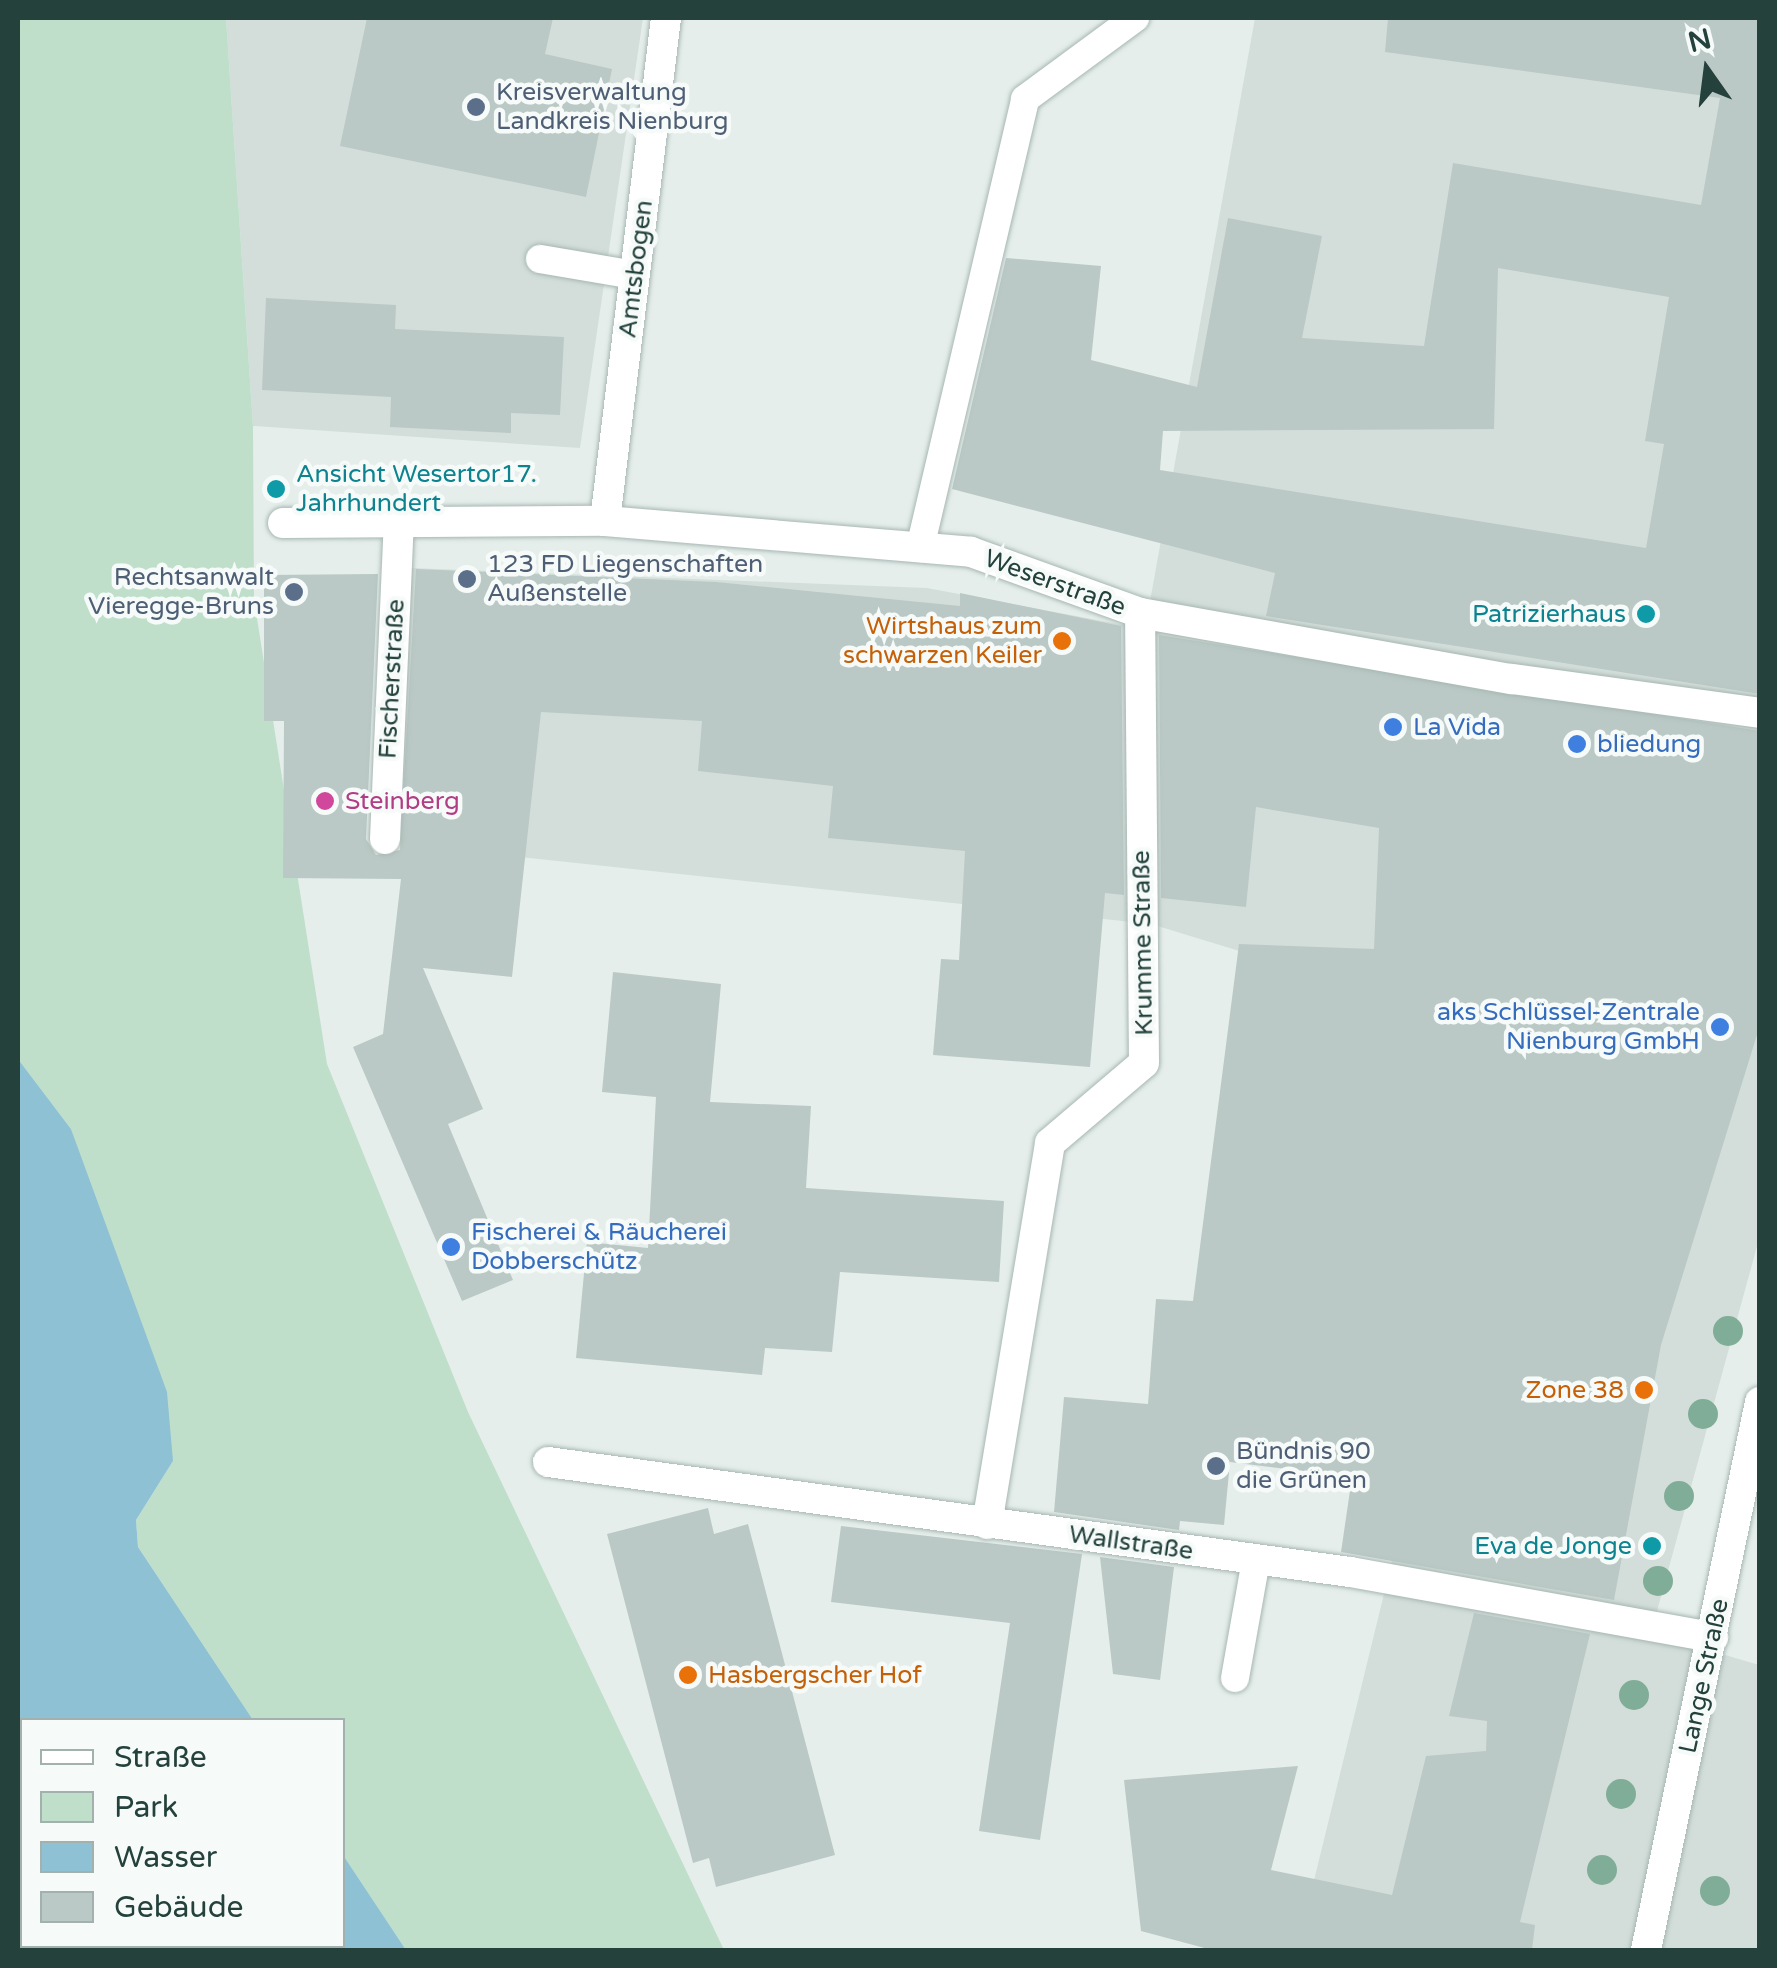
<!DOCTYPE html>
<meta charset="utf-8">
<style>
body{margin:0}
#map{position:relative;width:1777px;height:1968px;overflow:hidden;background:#e5eeeb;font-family:"Varela Round",sans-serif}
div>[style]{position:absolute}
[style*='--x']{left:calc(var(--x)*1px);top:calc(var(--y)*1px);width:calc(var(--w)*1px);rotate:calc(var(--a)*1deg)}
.built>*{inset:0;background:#d3deda}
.green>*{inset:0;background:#bfdfcb}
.water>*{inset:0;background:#8ec1d3}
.building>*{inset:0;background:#bac9c5}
.roads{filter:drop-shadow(0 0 2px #a7b7b3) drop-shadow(0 0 2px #a7b7b3)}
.service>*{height:28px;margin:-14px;padding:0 14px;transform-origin:14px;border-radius:14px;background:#fff}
.pedestrian>*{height:30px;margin:-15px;padding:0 15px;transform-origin:15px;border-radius:15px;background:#fff}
.minor>*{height:30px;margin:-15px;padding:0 15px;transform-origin:15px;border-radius:15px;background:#fff}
.trees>*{width:30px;height:30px;margin:-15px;border-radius:50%;background:#80ad97}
.dots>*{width:28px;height:28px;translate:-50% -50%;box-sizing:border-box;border:5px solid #f6fbf9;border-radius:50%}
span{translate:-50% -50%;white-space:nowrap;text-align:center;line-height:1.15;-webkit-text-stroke:9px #f6fbf9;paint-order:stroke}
.service-label{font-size:25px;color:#4e5e75}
.left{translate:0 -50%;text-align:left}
.right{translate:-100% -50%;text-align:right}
.street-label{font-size:25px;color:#24413c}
.culture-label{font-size:25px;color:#0d838f}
.food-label{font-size:25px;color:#c56008}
.shop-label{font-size:25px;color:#366cbe}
.hotel-label{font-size:25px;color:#b23c85}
.frame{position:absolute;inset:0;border:20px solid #24413c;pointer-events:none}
.legend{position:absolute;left:20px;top:1718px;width:325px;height:230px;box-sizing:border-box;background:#f6fbf9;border:2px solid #a2b1ad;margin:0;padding:12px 18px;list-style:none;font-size:30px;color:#24413c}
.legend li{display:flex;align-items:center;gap:20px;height:50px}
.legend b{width:50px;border:2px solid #a2b1ad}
.north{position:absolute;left:1657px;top:20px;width:100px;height:100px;-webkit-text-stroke:8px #f6fbf9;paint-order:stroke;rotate:346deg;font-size:28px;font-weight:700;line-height:40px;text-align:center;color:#24413c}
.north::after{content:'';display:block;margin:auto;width:35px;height:45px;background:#24413c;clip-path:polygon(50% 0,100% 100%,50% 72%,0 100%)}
</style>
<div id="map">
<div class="built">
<div style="clip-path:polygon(226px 18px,643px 18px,580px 448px,253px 426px)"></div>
<div style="clip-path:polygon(1255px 18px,1759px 18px,1759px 1239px,1651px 1633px,1759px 1665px,1759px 1950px,1297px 1950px,1520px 1037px,1151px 924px,396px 844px,410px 568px,927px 588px,1145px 629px)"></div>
</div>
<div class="green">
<div style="clip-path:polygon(18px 18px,226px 18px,253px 426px,254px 599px,327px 1064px,468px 1412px,724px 1950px,406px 1950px,343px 1855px,342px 1720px,253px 1720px,138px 1547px,136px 1520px,173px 1461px,71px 1129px,18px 1059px)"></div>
</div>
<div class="water">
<div style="clip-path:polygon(18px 1059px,71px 1129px,167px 1392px,173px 1461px,136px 1520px,138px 1547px,253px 1720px,22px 1720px,22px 1946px,342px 1946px,343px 1855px,406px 1950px,18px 1950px)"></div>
</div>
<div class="building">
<div style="clip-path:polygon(367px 18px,553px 18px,545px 54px,612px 69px,586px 197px,340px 146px)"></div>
<div style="clip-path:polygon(evenodd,1388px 18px,1760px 18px,1760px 694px,1266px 616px,1275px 573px,952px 489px,1006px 258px,1101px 266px,1091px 360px,1197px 387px,1228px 218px,1322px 236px,1302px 338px,1424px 346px,1453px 163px,1701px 205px,1720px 98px,1385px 52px,1388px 18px,1498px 268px,1669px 297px,1645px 441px,1664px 444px,1646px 548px,1160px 470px,1163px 431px,1494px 429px,1498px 268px)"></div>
<div style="clip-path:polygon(266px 298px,396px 305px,395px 329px,564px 337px,560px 415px,511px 413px,511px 433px,390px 427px,391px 397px,262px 390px)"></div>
<div style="clip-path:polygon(416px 569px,716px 582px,960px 606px,960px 593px,1121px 626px,1124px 895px,1105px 893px,1090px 1067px,933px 1055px,941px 959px,959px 960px,965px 851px,828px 838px,833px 786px,698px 771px,702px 721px,541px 712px,512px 977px,423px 968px,483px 1109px,448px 1124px,513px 1280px,462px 1301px,353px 1047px,383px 1034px,401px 879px,283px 878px,284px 721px,264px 721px,264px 575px,378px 574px,366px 839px,376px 855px,400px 850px)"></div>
<div style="clip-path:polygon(1159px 635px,1760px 731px,1760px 1025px,1661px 1345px,1614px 1600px,1341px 1552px,1352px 1477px,1230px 1462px,1224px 1525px,1180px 1521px,1179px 1530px,1054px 1512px,1064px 1397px,1148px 1404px,1156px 1299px,1193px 1301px,1239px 944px,1374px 949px,1379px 828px,1256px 807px,1246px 907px,1161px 898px)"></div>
<div style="clip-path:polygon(613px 972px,721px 984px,710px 1102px,811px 1106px,806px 1188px,1004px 1201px,999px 1282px,840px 1272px,832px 1352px,765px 1348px,762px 1375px,576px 1358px,587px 1242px,648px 1248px,656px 1097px,602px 1092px)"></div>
<div style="clip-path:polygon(708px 1508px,714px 1534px,748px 1524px,835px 1855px,716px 1887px,709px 1858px,693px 1863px,607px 1534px)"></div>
<div style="clip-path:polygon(841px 1526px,1082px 1554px,1040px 1840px,979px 1831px,1010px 1623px,831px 1602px)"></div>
<div style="clip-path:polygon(1100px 1557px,1174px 1567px,1160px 1680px,1113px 1674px)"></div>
<div style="clip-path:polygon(1474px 1613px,1590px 1634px,1520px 1922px,1535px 1925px,1532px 1950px,1212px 1950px,1141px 1931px,1124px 1780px,1298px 1766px,1271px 1870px,1392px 1895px,1426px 1756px,1486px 1751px,1487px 1721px,1449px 1716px)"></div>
</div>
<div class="roads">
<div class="service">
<div style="--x:540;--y:259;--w:96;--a:9.6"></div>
<div style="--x:920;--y:548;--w:461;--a:-76.8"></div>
<div style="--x:1025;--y:99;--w:137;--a:-36.4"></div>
<div style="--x:1235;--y:1678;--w:120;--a:-79.9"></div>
</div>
<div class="pedestrian">
<div style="--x:1512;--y:679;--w:250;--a:7.8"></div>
<div style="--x:548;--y:1462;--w:810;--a:7.81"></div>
<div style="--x:1350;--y:1572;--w:369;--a:10.2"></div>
<div style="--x:987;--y:1524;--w:386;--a:-80.6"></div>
<div style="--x:1646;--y:1950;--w:560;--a:-78.25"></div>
</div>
<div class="minor">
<div style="--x:605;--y:521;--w:507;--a:-83.09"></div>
<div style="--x:283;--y:523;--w:322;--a:-0.4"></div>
<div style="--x:605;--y:521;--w:367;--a:4.8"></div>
<div style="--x:971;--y:552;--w:180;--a:19.8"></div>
<div style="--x:1140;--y:613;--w:378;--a:10.1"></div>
<div style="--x:385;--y:839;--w:321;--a:-87.5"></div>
<div style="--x:1050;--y:1143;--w:123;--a:-40.4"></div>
<div style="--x:1144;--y:1063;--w:450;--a:-90.5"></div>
</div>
</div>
<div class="trees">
<div style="left:1728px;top:1331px"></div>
<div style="left:1703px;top:1414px"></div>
<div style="left:1679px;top:1496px"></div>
<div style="left:1658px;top:1581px"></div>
<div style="left:1634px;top:1695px"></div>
<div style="left:1621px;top:1794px"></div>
<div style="left:1602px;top:1870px"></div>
<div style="left:1715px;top:1891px"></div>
</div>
<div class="dots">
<div style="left:476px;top:107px;background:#5c6f8a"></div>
<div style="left:276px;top:489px;background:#0f9aa8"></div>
<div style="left:467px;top:579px;background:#5c6f8a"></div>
<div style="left:294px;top:592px;background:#5c6f8a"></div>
<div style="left:1646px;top:614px;background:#0f9aa8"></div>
<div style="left:1062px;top:641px;background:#e8710a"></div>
<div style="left:1393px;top:727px;background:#3f7fe0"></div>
<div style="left:1577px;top:744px;background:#3f7fe0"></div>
<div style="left:325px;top:801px;background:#d1479c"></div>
<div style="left:1720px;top:1027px;background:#3f7fe0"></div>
<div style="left:451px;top:1247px;background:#3f7fe0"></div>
<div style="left:1644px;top:1390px;background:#e8710a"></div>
<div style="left:1216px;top:1466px;background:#5c6f8a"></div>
<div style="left:1652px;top:1546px;background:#0f9aa8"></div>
<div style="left:688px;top:1675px;background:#e8710a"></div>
</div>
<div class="service-label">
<span class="left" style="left:496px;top:107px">Kreisverwaltung<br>Landkreis Nienburg</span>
<span class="left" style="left:487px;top:579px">123 FD Liegenschaften<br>Außenstelle</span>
<span class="right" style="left:274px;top:592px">Rechtsanwalt<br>Vieregge-Bruns</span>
<span class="left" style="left:1236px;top:1466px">Bündnis 90<br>die Grünen</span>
</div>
<div class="street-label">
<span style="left:636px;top:269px;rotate:-83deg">Amtsbogen</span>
<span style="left:1055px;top:583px;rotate:20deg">Weserstraße</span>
<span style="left:392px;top:679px;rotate:-87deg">Fischerstraße</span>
<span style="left:1143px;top:943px;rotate:-91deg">Krumme Straße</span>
<span style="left:1131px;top:1543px;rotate:8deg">Wallstraße</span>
<span style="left:1704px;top:1676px;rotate:-78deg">Lange Straße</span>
</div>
<div class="culture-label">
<span class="left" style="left:296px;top:489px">Ansicht Wesertor17.<br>Jahrhundert</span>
<span class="right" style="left:1626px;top:614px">Patrizierhaus</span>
<span class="right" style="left:1632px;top:1546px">Eva de Jonge</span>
</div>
<div class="food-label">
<span class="right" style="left:1042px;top:641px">Wirtshaus zum<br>schwarzen Keiler</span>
<span class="right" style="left:1624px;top:1390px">Zone 38</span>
<span class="left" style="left:708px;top:1675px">Hasbergscher Hof</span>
</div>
<div class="shop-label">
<span class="left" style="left:1413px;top:727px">La Vida</span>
<span class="left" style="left:1597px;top:744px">bliedung</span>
<span class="right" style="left:1700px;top:1027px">aks Schlüssel-Zentrale<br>Nienburg GmbH</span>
<span class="left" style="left:471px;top:1247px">Fischerei &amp; Räucherei<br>Dobberschütz</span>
</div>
<div class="hotel-label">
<span class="left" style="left:345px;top:801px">Steinberg</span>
</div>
<div class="frame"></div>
<ul class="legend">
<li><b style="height:12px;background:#fff"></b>Straße</li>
<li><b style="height:28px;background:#bfdfcb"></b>Park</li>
<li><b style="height:28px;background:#8ec1d3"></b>Wasser</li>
<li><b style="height:28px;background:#bac9c5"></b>Gebäude</li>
</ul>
<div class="north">N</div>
</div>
